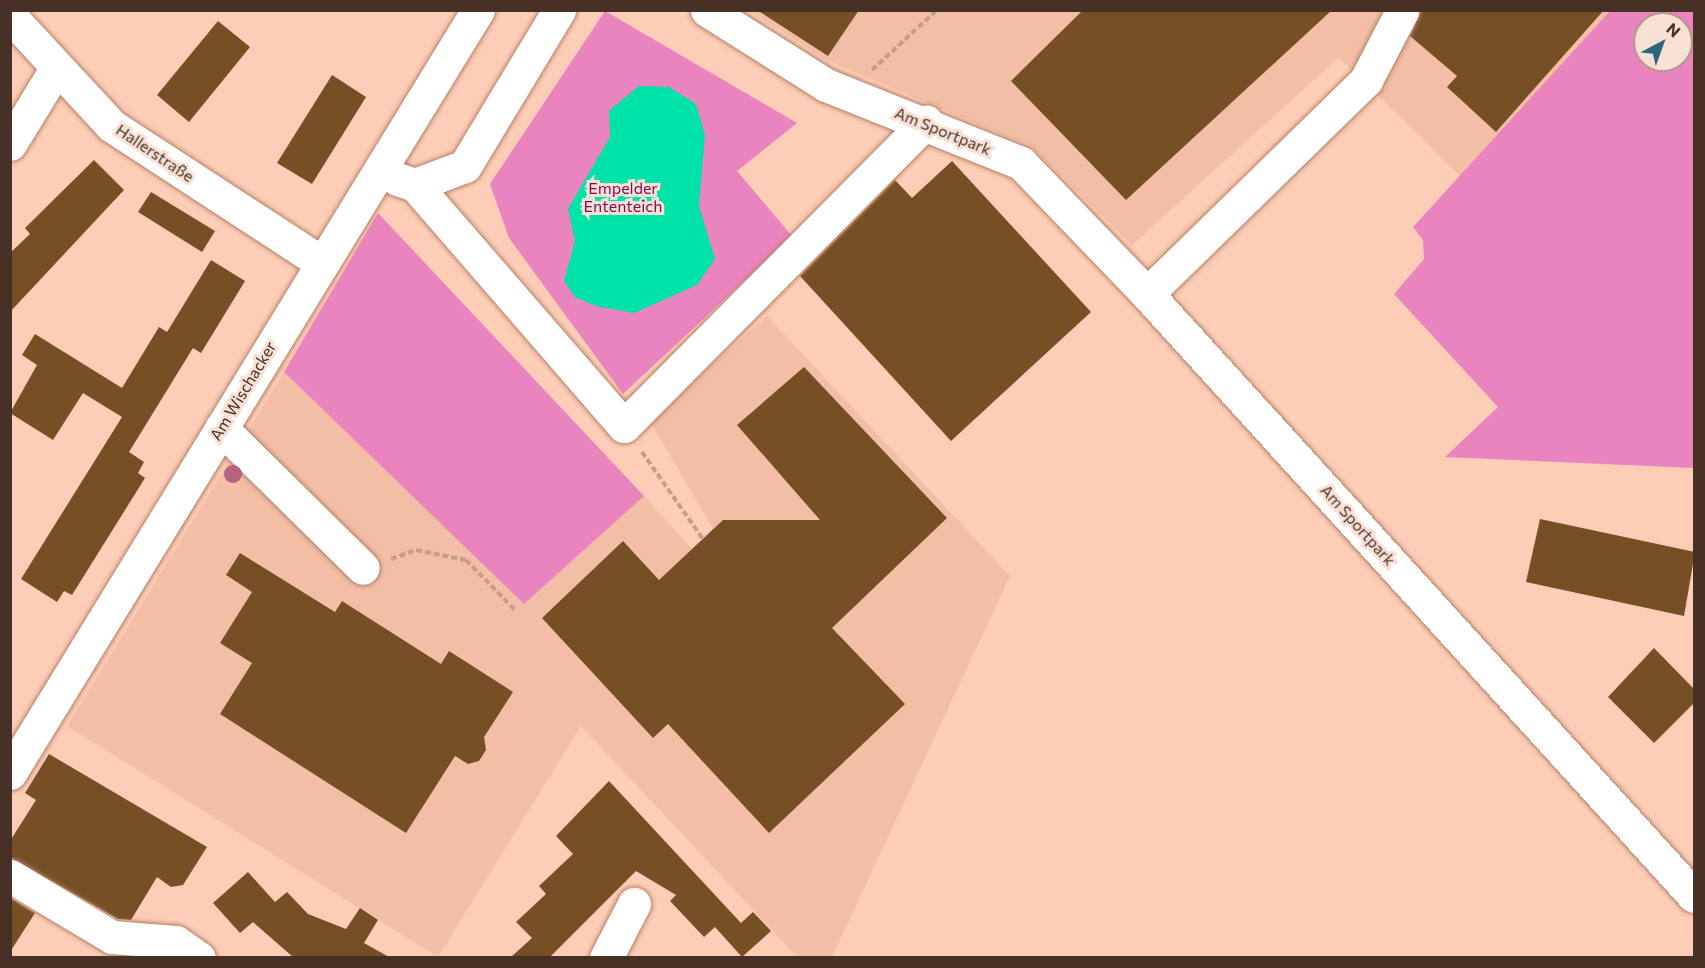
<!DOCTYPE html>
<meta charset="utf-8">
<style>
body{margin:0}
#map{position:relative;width:1705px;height:968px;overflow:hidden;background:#fdcdb7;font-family:Commissioner,sans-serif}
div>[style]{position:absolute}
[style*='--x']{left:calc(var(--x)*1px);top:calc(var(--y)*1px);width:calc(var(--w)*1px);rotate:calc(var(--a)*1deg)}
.built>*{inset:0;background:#f2bea6}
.green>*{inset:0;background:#ea84be}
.water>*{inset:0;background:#00e3a8}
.building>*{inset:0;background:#764f25}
.path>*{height:4px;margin-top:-2px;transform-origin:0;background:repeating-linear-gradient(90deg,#c69d8a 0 6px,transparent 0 9px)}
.roads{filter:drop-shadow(0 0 2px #b78066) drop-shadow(0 0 2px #b78066)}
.minor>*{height:33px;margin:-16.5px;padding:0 16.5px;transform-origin:16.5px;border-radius:16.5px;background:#fff}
.trees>*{width:18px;height:18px;margin:-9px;border-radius:50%;background:#b66282}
span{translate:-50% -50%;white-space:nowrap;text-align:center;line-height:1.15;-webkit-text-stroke:6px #f8e0d5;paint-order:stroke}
.street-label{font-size:16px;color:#473025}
.park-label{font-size:16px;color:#7b0a57}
.frame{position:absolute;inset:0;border:12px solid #473025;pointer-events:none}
.north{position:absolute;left:1633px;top:12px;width:60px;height:60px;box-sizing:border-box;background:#f8e0d5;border:2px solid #b19a8f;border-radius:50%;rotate:41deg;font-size:16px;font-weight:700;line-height:24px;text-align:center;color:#473025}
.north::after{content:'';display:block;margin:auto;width:21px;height:27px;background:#2a677e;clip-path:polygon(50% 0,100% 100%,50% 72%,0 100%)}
</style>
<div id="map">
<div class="built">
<div style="clip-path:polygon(751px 11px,1611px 11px,1461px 177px,1339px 57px,1132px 245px,1032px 147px,826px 60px)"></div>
<div style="clip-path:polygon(767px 316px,1010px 576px,832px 957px,797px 957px,581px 726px,438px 957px,67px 726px,284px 372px,524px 604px,644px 496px,692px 549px,713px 529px,649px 420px)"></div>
</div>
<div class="green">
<div style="clip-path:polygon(evenodd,1611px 10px,1694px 11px,1694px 468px,1445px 457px,1498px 407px,1394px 294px,1424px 259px,1423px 240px,1413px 227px,1611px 10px,1645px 24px,1681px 24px,1681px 60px,1645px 60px,1645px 24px)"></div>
<div style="clip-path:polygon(605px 11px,797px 123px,737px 171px,792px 236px,623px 394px,509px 238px,490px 184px)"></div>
<div style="clip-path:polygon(378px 213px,644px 496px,524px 604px,284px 372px)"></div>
</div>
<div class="water">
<div style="clip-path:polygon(639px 86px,669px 87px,696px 104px,705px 135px,699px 206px,715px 259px,697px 285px,634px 313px,596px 306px,575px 297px,564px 281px,575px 241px,568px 209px,610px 137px,609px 111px)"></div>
</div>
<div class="building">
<div style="clip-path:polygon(757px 10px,859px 10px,828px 56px)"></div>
<div style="clip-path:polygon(1083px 10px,1332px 10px,1126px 200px,1011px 81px)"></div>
<div style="clip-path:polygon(1421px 10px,1604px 10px,1496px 132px,1447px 87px,1457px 76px,1410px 36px)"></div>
<div style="clip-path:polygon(218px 21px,250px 47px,189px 122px,157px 95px)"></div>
<div style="clip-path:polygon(332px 75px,366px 97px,312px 184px,277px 163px)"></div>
<div style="clip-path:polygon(94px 160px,124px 190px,10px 312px,10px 253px,30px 234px,25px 228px)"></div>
<div style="clip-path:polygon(952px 161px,1091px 312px,951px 441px,800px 276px,895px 180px,912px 198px)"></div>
<div style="clip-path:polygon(151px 192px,215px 231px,202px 252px,138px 212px)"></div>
<div style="clip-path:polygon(211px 260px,245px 281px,201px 353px,193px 348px,129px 452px,144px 462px,138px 473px,145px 478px,72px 595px,64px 591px,57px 602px,21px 579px,122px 417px,83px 393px,53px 440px,10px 413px,37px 365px,22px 355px,35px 334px,122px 388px,159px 327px,167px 332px)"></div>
<div style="clip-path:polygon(804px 367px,947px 518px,832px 628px,905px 704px,769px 833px,668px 724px,653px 738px,542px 618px,623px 541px,659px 580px,723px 520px,820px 520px,737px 425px)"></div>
<div style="clip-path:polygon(1540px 519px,1695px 552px,1684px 616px,1526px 582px)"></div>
<div style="clip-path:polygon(240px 553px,335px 612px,342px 601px,441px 664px,449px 651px,513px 692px,484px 737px,486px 750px,479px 761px,468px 764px,455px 756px,406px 833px,220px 714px,252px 663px,220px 643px,252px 592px,226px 575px)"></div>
<div style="clip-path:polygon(1654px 648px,1695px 690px,1695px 702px,1654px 743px,1608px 697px)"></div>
<div style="clip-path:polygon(49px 754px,207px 847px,183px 885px,171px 887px,157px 877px,131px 920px,118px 919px,10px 857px,10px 841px,36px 800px,25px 793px)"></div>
<div style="clip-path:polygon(609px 781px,741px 923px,753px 912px,771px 931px,742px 957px,715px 927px,704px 937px,670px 901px,676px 895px,636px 871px,550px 957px,511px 957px,532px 938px,516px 922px,546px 894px,539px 886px,573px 854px,556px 836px)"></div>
<div style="clip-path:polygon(248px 872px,275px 902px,287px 892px,308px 914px,346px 929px,360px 908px,378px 920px,364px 943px,389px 957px,293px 957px,253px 922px,240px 933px,213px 903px)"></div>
<div style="clip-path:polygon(10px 898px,35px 913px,10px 952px)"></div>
</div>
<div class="path">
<div style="--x:872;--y:70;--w:88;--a:-42.7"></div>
<div style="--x:642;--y:452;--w:106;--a:55"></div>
<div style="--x:391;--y:559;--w:27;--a:-20"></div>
<div style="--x:416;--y:550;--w:51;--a:11.3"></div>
<div style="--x:466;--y:560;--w:71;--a:45.6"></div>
</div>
<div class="roads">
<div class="minor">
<div style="--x:707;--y:10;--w:141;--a:32.2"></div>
<div style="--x:826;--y:85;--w:210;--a:21.8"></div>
<div style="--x:1021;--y:163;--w:182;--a:46.1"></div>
<div style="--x:1147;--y:294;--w:813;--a:47.74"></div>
<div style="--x:10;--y:16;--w:150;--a:47.2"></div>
<div style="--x:112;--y:126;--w:251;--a:33.1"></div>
<div style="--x:10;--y:144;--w:88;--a:-58.5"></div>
<div style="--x:397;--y:179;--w:19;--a:18"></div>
<div style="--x:415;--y:185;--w:53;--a:-20.8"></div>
<div style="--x:465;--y:166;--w:182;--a:-58.9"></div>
<div style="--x:415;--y:185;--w:319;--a:49.1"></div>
<div style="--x:624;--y:426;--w:429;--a:-45.2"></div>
<div style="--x:1147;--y:294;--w:306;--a:-44.3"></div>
<div style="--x:1366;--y:80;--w:78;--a:-62.4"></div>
<div style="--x:221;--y:428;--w:199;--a:44.6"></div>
<div style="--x:10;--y:773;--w:895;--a:-58.48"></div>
<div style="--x:10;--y:876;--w:119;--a:30.9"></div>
<div style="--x:112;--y:937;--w:64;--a:4.5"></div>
<div style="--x:176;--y:942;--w:28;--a:35"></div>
<div style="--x:606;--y:958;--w:61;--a:-62.6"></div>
</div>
</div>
<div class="trees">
<div style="left:233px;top:474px"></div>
</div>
<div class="street-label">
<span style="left:943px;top:131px;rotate:22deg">Am Sportpark</span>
<span style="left:155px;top:153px;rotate:34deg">Hallerstraße</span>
<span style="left:243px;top:391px;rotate:-59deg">Am Wischacker</span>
<span style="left:1358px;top:525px;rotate:48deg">Am Sportpark</span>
</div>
<div class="park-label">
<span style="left:623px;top:197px">Empelder<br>Ententeich</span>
</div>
<div class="frame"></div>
<div class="north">N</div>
</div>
